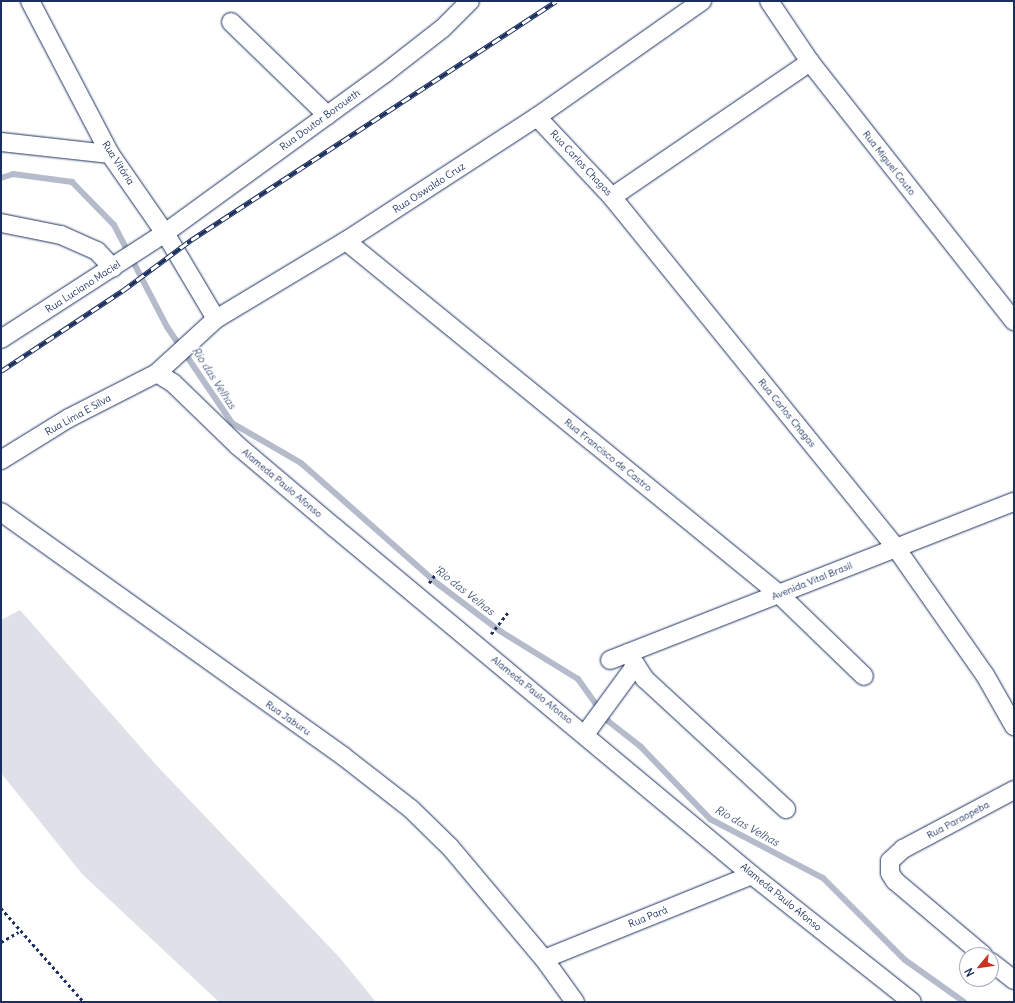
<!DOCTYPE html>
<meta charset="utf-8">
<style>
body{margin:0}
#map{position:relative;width:1015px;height:1003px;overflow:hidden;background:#fff;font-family:Delius,sans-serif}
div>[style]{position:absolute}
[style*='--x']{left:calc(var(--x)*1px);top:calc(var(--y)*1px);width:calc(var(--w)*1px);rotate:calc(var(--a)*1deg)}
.green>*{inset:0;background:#dee1e7}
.stream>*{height:6px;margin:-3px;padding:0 3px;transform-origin:3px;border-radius:3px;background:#b5bbca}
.path>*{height:2.5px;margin-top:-1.25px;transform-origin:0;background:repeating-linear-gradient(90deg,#1b2f5e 0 3px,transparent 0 6px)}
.roads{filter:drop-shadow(0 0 1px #1b2f5e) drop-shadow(0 0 1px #1b2f5e)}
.minor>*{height:18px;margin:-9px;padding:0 9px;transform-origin:9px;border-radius:9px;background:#fff}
.rail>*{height:4.5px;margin-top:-2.25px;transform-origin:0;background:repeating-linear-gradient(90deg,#fff 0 9px,#1b2f5e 0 18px);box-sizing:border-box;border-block:1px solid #1b2f5e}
span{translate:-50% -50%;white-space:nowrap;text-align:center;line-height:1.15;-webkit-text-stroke:3px #fff;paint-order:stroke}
.street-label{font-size:10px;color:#1b2f5e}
.water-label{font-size:11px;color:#49597e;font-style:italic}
.frame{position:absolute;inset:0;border:2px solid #1b2f5e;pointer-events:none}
.north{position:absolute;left:959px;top:947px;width:40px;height:40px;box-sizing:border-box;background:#fff;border:1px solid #a4acbf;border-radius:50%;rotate:241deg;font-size:11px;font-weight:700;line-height:16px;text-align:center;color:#1b2f5e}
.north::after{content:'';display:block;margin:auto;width:14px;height:18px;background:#c8321e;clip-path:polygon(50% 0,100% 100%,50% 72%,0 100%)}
</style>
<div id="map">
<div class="green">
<div style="clip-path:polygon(20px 610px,159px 768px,340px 958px,376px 1002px,219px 1002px,82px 874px,1px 773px,1px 620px)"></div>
</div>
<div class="stream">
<div style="--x:1;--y:178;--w:13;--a:-18"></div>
<div style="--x:13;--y:174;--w:60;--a:7.7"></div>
<div style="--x:72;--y:182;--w:60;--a:45.7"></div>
<div style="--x:114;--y:225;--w:115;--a:62.5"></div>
<div style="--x:167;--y:327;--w:116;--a:55.9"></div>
<div style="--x:232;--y:423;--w:80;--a:30.1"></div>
<div style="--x:301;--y:463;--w:183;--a:41.5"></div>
<div style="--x:438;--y:584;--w:78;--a:37.2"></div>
<div style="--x:500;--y:631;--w:92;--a:31.6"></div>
<div style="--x:578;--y:679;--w:52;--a:54.5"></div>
<div style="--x:608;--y:721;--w:42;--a:38.2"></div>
<div style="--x:641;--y:747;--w:100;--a:46.2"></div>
<div style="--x:710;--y:819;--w:127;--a:27.6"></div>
<div style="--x:823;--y:878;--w:116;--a:45"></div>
<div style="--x:905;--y:960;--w:72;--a:35.4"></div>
</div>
<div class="path">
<div style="--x:429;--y:583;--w:22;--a:-54"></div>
<div style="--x:491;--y:634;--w:28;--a:-52"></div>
<div style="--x:1;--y:908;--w:125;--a:48.6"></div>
<div style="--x:1;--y:942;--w:20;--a:-30"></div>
</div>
<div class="roads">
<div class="minor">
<div style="--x:30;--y:1;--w:173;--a:62.4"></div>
<div style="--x:110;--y:154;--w:96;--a:55.2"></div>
<div style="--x:165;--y:233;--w:100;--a:59.3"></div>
<div style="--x:769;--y:1;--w:73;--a:56.1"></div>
<div style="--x:810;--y:62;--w:330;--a:51.8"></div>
<div style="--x:231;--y:22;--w:134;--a:44.1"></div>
<div style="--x:537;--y:117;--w:110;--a:46.8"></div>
<div style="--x:612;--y:197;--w:452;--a:51"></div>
<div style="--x:896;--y:548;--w:155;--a:55"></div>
<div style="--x:985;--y:675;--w:59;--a:60.4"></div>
<div style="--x:1;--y:142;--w:110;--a:6.3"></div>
<div style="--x:612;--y:197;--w:240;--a:-34.3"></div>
<div style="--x:1;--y:223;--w:61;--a:11.3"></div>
<div style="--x:61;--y:235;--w:39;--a:24"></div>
<div style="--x:97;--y:251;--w:23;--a:47"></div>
<div style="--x:346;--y:241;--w:559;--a:39.19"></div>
<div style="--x:779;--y:594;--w:118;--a:44"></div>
<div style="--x:1;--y:339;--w:195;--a:-32.9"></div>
<div style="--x:165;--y:233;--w:271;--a:-36"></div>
<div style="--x:384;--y:74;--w:75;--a:-37.9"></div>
<div style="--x:443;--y:28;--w:38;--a:-45"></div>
<div style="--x:157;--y:373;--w:19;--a:32"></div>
<div style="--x:173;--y:383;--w:91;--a:44.1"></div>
<div style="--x:238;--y:446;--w:126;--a:40.2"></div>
<div style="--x:334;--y:527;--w:544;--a:39.78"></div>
<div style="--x:752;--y:875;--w:204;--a:38.4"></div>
<div style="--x:1;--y:460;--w:80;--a:-31.7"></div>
<div style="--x:69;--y:418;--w:99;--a:-27.1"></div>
<div style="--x:157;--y:373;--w:80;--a:-42.5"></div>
<div style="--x:216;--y:319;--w:152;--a:-31"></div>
<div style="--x:346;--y:241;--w:228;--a:-33"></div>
<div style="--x:537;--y:117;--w:202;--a:-35.1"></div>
<div style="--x:1;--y:512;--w:420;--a:35.5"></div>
<div style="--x:343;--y:756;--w:86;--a:37.9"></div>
<div style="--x:411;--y:809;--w:54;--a:44.3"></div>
<div style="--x:450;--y:847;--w:146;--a:50"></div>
<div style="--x:544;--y:959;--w:53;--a:54.2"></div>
<div style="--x:628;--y:653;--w:31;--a:57"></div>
<div style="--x:645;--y:679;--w:192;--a:42.7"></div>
<div style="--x:610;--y:660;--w:434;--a:-21.4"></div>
<div style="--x:586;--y:733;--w:83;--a:-53.8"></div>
<div style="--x:983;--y:955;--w:115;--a:-139.9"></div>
<div style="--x:895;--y:881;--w:9;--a:-122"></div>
<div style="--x:890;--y:873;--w:12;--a:-90"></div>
<div style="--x:890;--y:861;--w:18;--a:-43"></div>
<div style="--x:903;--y:849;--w:126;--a:-28"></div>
<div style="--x:544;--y:959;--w:224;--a:-22"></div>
<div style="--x:991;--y:962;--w:29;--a:38"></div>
</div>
</div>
<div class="rail">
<div style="--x:1;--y:371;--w:145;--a:-33.5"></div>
<div style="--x:122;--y:291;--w:86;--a:-36.5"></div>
<div style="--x:191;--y:240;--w:436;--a:-33.2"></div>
</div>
<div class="street-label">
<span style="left:320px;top:120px;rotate:-36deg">Rua Doutor Boroueth</span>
<span style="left:118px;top:163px;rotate:57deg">Rua Vitória</span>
<span style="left:581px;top:163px;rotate:47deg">Rua Carlos Chagas</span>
<span style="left:889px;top:163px;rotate:52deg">Rua Miguel Couto</span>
<span style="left:429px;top:188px;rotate:-33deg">Rua Oswaldo Cruz</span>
<span style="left:83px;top:287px;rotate:-33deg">Rua Luciano Maciel</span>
<span style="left:787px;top:413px;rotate:51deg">Rua Carlos Chagas</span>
<span style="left:78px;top:415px;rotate:-29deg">Rua Lima E Silva</span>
<span style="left:608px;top:455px;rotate:39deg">Rua Francisco de Castro</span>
<span style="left:282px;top:483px;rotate:40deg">Alameda Paulo Afonso</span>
<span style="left:812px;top:581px;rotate:-22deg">Avenida Vital Brasil</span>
<span style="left:532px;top:690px;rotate:39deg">Alameda Paulo Afonso</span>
<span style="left:288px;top:718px;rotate:35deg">Rua Jaburu</span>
<span style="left:958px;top:820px;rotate:-28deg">Rua Paraopeba</span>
<span style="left:781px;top:897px;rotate:39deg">Alameda Paulo Afonso</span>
<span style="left:648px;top:917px;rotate:-22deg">Rua Pará</span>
</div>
<div class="water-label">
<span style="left:214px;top:378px;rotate:57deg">Rio das Velhas</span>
<span style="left:465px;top:591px;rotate:38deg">Rio das Velhas</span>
<span style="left:747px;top:826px;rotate:29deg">Rio das Velhas</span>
</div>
<div class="frame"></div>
<div class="north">N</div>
</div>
